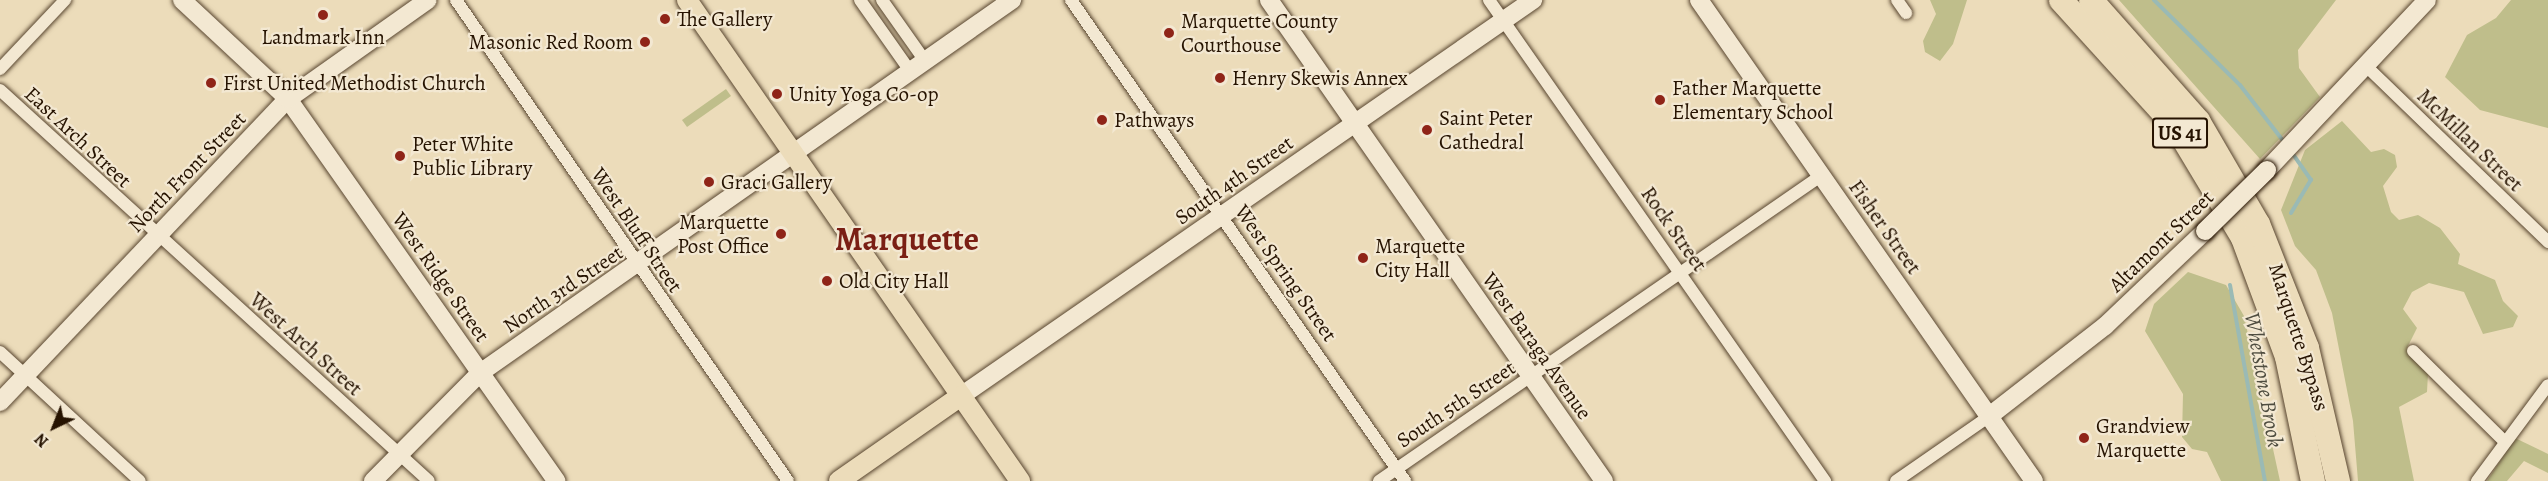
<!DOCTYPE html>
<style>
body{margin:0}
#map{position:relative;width:2548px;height:481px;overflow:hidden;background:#ecdcba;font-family:Alegreya,serif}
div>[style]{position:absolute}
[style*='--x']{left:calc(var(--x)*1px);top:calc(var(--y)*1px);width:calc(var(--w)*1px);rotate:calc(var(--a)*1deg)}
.green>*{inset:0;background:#bfbe8b}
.stream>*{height:4px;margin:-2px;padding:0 2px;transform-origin:2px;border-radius:2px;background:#9abab5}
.roads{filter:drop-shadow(0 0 2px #58452f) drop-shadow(0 0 2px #58452f)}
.street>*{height:12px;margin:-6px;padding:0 6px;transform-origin:6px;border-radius:6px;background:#f3e8d2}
.secondary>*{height:18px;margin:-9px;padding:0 9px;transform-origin:9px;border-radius:9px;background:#f3e8d2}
.primary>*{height:20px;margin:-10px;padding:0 10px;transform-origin:10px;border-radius:10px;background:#ecdcba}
.highway>*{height:24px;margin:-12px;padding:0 12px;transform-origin:12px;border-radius:12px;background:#ecdcba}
.bridges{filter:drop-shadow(0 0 2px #261301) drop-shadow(0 0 2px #261301)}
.secondary-bridge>*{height:18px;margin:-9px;padding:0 9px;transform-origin:9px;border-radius:9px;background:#f3e8d2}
.dots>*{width:16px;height:16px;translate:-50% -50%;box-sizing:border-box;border:3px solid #f3e8d2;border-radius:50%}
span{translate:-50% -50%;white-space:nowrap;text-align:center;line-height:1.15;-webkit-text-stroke:4.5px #f3e8d2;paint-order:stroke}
.shield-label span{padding:2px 4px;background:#f3e8d2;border:2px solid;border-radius:4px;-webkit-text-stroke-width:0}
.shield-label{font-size:20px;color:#261301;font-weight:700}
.poi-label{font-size:21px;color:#261301}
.left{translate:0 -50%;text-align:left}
.right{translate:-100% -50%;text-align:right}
.street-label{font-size:21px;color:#261301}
.water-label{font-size:22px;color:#4f4d40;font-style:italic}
.town-label{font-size:33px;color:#7a1f14;font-weight:700}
.north{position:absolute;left:24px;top:397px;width:60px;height:60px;-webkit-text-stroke:4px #f3e8d2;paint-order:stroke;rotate:223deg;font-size:16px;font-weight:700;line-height:24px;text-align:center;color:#261301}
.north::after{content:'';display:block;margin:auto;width:21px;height:27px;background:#261301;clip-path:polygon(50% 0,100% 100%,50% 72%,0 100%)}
</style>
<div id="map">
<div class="green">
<div style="clip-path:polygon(1930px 0,1967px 0,1953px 44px,1940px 61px,1925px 52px,1923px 41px,1936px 14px)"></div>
<div style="clip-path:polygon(2119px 0,2336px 0,2298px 50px,2299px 68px,2320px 97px,2260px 159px)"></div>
<div style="clip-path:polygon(2511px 0,2548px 0,2548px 128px,2480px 110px,2445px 77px,2467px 35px,2496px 18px)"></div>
<div style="clip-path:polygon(726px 89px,731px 96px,687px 127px,682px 120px)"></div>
<div style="clip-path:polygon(2342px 121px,2371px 152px,2384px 149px,2395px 155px,2397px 167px,2383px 186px,2391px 212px,2399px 220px,2418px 215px,2440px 228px,2460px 254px,2458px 264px,2495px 280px,2503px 301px,2518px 316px,2513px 327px,2483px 334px,2464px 292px,2429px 283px,2412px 292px,2403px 309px,2417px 328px,2407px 348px,2428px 373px,2427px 392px,2399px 407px,2414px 481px,2358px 481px,2353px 421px,2332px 313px,2316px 270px,2295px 246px,2281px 210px,2305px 150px)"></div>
<div style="clip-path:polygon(2188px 272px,2226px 285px,2244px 316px,2280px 481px,2221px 481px,2207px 452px,2192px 449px,2182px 437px,2183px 394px,2145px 331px,2154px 304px)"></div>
<div style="clip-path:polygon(2515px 438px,2548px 454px,2548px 473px,2524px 461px,2507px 481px,2487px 481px)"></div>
</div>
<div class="stream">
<div style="--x:2154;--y:0;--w:121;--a:44.7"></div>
<div style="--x:2240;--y:85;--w:72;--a:52.3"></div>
<div style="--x:2291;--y:213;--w:39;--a:-59"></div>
<div style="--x:2311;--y:180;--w:33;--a:-125"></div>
<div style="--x:2230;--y:285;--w:199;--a:79.9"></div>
</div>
<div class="roads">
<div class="street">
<div style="--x:456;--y:0;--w:584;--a:55.39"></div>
<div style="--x:860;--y:0;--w:87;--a:54.8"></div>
<div style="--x:882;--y:0;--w:75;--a:54.8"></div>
<div style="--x:1071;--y:0;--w:586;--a:55.22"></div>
<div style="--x:1489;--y:0;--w:587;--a:55.06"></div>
<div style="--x:1897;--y:0;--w:16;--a:55"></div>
<div style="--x:2365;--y:65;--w:255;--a:44"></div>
<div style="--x:0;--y:69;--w:95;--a:-46.7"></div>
<div style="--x:0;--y:90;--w:580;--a:42.35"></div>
<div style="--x:2413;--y:351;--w:127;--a:44.7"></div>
<div style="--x:0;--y:352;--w:190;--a:42.7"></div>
<div style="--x:1379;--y:481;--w:538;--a:-34.63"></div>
<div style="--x:1896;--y:481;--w:112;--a:-34.8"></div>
<div style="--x:2477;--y:481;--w:119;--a:-53.5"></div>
</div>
<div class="secondary">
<div style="--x:182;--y:0;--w:145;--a:43"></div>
<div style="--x:288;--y:99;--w:467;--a:54.9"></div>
<div style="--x:1269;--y:0;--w:586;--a:55.14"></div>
<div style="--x:1699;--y:0;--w:586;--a:55.14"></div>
<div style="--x:2267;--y:170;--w:233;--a:-46.7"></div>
<div style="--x:961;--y:396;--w:696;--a:-34.7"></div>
<div style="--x:0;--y:402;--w:418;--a:-46.5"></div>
<div style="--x:288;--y:99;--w:171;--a:-35.3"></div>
<div style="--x:1988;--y:417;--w:148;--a:-37.9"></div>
<div style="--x:2105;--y:326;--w:138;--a:-43.5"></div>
<div style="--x:373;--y:481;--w:152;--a:-45.3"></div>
<div style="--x:480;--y:373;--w:650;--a:-35.04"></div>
</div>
<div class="primary">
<div style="--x:687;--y:0;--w:585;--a:55.3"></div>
<div style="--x:839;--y:481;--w:149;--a:-34.9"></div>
</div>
<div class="highway">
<div style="--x:2061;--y:0;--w:173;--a:47.8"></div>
<div style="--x:2177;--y:128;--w:128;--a:59"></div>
<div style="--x:2243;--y:238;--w:127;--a:69.7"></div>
<div style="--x:2287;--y:357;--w:127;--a:78.2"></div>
<div style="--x:2091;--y:0;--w:162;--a:48.5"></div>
<div style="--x:2198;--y:121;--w:119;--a:59.8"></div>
<div style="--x:2258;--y:224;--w:133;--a:68.4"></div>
<div style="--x:2307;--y:348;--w:137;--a:76.9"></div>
</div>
</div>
<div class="bridges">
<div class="secondary-bridge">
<div style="--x:2205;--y:231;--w:87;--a:-44.5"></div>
</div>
</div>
<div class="dots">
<div style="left:323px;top:15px;background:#8f2418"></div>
<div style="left:665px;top:19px;background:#8f2418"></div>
<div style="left:1169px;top:33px;background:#8f2418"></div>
<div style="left:645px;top:42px;background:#8f2418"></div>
<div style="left:1220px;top:78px;background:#8f2418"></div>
<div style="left:211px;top:83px;background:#8f2418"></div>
<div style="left:777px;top:94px;background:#8f2418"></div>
<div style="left:1660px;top:100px;background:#8f2418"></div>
<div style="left:1102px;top:120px;background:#8f2418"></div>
<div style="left:1427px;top:130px;background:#8f2418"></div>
<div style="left:400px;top:156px;background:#8f2418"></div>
<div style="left:709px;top:182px;background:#8f2418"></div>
<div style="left:781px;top:234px;background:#8f2418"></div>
<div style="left:1363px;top:258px;background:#8f2418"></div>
<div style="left:827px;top:281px;background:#8f2418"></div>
<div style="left:2084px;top:438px;background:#8f2418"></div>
</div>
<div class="shield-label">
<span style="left:2180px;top:133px">US 41</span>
</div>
<div class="poi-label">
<span class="left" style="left:677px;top:19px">The Gallery</span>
<span class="left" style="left:1181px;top:33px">Marquette County<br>Courthouse</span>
<span style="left:323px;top:37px">Landmark Inn</span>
<span class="right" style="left:633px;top:42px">Masonic Red Room</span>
<span class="left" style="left:1232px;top:78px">Henry Skewis Annex</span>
<span class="left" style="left:223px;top:83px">First United Methodist Church</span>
<span class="left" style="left:1672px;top:100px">Father Marquette<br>Elementary School</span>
<span class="left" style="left:789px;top:94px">Unity Yoga Co-op</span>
<span class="left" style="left:1439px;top:130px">Saint Peter<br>Cathedral</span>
<span class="left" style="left:1114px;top:120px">Pathways</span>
<span class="left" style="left:412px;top:156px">Peter White<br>Public Library</span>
<span class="left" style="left:721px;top:182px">Graci Gallery</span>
<span class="right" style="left:769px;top:234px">Marquette<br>Post Office</span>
<span class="left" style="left:1375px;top:258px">Marquette<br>City Hall</span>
<span class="left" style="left:839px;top:281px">Old City Hall</span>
<span class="left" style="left:2096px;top:438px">Grandview<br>Marquette</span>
</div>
<div class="street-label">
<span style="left:78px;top:137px;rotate:43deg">East Arch Street</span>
<span style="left:2470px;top:140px;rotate:44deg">McMillan Street</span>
<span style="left:187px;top:172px;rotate:-46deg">North Front Street</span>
<span style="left:1234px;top:180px;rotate:-35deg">South 4th Street</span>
<span style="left:1885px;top:227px;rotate:55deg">Fisher Street</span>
<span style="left:1674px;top:229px;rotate:55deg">Rock Street</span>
<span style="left:637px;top:230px;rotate:56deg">West Bluff Street</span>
<span style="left:2161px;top:241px;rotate:-44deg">Altamont Street</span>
<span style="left:1286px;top:273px;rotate:55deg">West Spring Street</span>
<span style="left:441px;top:277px;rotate:55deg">West Ridge Street</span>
<span style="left:563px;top:289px;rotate:-34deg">North 3rd Street</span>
<span style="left:2299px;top:337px;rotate:72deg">Marquette Bypass</span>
<span style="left:306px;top:344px;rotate:42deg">West Arch Street</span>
<span style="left:1537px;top:346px;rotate:55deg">West Baraga Avenue</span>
<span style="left:1456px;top:404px;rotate:-34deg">South 5th Street</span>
</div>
<div class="water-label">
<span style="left:2263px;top:380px;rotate:80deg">Whetstone Brook</span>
</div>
<div class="town-label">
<span style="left:907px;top:239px">Marquette</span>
</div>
<div class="north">N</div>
</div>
